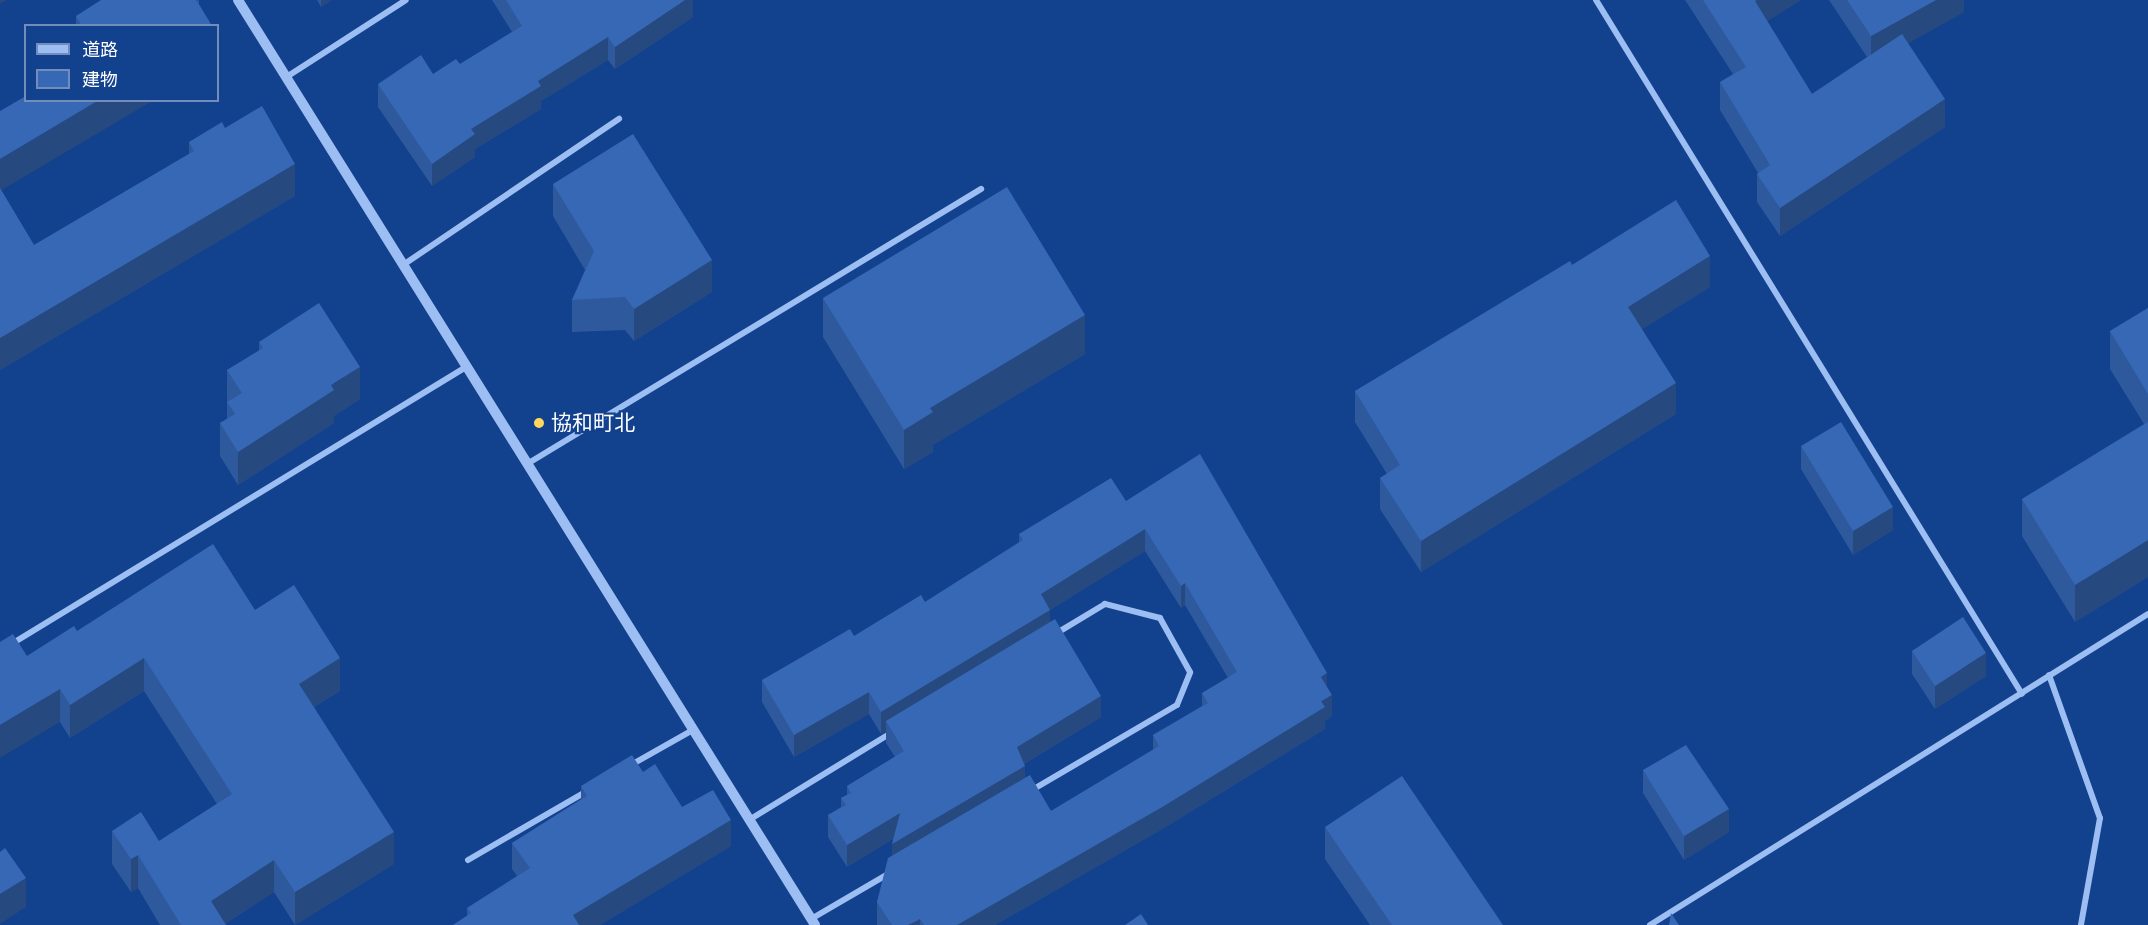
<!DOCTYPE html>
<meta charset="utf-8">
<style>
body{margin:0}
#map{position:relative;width:2148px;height:925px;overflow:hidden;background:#12418e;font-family:Jost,"Noto Sans JP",sans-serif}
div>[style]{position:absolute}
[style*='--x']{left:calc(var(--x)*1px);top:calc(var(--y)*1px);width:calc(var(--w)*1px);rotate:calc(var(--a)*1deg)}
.minor>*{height:6px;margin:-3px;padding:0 3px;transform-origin:3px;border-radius:3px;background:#9cbef2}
.tertiary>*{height:10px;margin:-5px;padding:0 5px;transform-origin:5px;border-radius:5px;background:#9cbef2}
.wall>*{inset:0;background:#2e599d}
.shaded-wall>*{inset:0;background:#26497f}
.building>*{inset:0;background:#3668b6}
.dots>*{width:16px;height:16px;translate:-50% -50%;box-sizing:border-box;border:3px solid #12418e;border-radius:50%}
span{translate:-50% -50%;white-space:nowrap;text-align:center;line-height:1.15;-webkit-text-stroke:4.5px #12418e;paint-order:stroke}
.poi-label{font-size:21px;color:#fff}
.left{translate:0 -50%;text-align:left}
.legend{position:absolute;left:24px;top:24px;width:195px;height:78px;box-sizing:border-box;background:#12418e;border:2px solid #718dbb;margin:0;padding:8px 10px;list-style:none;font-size:18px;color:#fff}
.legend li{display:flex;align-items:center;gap:12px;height:30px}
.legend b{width:30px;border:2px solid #718dbb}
</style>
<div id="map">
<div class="minor">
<div style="--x:1596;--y:0;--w:814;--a:58.46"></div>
<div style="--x:288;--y:76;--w:140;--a:-32.8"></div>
<div style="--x:403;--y:265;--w:261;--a:-34.1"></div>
<div style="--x:527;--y:464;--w:531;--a:-31.2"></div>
<div style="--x:0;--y:651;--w:546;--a:-31.36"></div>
<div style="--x:2049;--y:675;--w:152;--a:70.4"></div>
<div style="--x:2100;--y:818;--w:109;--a:100.1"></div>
<div style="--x:629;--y:766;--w:73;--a:-29.4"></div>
<div style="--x:1032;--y:790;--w:168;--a:-30.4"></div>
<div style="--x:1177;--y:705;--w:35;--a:-68"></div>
<div style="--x:1190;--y:672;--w:62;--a:-119.1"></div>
<div style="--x:1160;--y:618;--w:57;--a:-165.7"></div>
<div style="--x:1105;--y:604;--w:56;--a:148.9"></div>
<div style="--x:749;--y:820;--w:167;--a:-31.5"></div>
<div style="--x:468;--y:860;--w:138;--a:-30.1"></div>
<div style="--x:811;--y:919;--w:89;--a:-30.3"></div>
<div style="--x:1650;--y:925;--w:587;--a:-31.98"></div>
</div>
<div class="tertiary">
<div style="--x:238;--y:0;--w:1090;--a:58.04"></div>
</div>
<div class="wall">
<div style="clip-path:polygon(199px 0,199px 4px,212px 26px,76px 26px,76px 16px)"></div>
<div style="clip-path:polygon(317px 0,332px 0,321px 7px)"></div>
<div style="clip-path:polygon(492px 0,693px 0,693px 17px,615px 69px,608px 60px,541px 101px,541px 109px,475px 149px,475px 157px,432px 186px,378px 107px,378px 84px,433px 74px,460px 64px,512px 32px)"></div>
<div style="clip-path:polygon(1685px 0,1801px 0,1767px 21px,1812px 94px,1867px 57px,1829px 0,1964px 0,1964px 12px,1908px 43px,1945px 127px,1780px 236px,1757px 202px,1757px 174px,1758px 173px,1720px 110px,1720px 82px,1733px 74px)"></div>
<div style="clip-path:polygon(225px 128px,295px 196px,0 370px,1px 190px,34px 245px,189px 154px,189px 142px)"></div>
<div style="clip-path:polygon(553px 184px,712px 292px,634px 341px,625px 330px,572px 332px,572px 300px,585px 270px,553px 216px)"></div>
<div style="clip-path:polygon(1572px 265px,1710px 287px,1642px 329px,1676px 414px,1421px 572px,1380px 509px,1380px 478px,1387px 474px,1355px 422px,1355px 391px)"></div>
<div style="clip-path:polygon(823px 298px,1085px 354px,933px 445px,933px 452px,904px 469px,823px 337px)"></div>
<div style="clip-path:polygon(2148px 308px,2148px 577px,2075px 622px,2022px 536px,2022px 499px,2144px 424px,2110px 369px,2110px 331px)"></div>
<div style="clip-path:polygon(259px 342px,360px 399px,334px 416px,334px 423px,238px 485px,220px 456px,220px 423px,227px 419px,227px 370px,259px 351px)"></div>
<div style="clip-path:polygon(1801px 446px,1893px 530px,1853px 555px,1801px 469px)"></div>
<div style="clip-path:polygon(evenodd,1126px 501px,1327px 687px,1332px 716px,1325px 721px,1325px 729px,1164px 828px,995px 925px,877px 925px,877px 902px,892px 856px,893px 839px,847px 867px,828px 837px,828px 815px,841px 807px,841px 798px,847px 795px,847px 786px,895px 757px,886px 743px,886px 731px,881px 734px,869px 714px,794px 757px,762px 702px,762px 680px,925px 602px,1019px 542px,1019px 534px,1126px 501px,1145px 551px,1181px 608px,1185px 605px,1228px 678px,1202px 693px,1202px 706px,1153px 735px,1153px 750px,1051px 811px,1025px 778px,1024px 764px,1101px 717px,1050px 622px,1050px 610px,1145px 551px)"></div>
<div style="clip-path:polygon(255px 610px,340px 691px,314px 707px,394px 864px,295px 925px,274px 892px,225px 924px,226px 925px,160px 925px,138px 888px,131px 892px,112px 864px,112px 831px,159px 841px,217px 804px,144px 691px,70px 738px,60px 722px,27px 656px,77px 631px)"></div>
<div style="clip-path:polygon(1912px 651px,1986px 676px,1935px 709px,1912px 674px)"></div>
<div style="clip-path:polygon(1643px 770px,1729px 832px,1684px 860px,1643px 793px)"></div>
<div style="clip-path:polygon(643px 772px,682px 807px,731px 846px,600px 925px,453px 925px,467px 916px,467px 908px,517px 876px,512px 869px,512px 843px,581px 799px,581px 786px)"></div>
<div style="clip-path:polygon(1325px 827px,1503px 925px,1370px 925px,1325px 859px)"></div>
</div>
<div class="shaded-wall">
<div style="clip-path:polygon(0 0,7px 0,0 4px)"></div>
<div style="clip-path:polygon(321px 0,332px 0,321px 7px)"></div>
<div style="clip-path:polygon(685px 0,693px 0,693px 17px,615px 69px,615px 47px)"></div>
<div style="clip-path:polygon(1757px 0,1801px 0,1755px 29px,1755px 1px)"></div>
<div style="clip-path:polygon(1936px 0,1964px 0,1964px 12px,1871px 64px,1871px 36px)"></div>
<div style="clip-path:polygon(608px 37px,608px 60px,541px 101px,541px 109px,475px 149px,475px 157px,432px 186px,432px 164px,471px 129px,538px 81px)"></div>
<div style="clip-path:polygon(1945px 99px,1945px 127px,1780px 236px,1780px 208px)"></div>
<div style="clip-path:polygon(99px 100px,154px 100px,0 191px,0 159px)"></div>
<div style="clip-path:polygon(295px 164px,295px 196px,0 370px,0 338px)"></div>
<div style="clip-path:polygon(1710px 256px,1710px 287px,1628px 338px,1628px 307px)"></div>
<div style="clip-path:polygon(712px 260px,712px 292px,634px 341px,634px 309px)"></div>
<div style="clip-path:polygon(1085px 315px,1085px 354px,933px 445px,933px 452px,904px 469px,904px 430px,930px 408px)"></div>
<div style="clip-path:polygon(360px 367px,360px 399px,334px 416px,334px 423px,238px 485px,238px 452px,331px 385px)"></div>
<div style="clip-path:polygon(1676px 383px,1676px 414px,1421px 572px,1421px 541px)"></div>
<div style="clip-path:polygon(1893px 507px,1893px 530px,1853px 555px,1853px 531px)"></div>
<div style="clip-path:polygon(1145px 529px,1145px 551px,1050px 610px,1050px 631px,886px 721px,886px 731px,881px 734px,881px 712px,1041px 594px)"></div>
<div style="clip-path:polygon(2148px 540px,2148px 577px,2075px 622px,2075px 585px)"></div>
<div style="clip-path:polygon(1185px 583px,1185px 605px,1181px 608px,1181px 586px)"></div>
<div style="clip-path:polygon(1986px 653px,1986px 676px,1935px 709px,1935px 686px)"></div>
<div style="clip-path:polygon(144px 658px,144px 691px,70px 738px,70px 705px)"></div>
<div style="clip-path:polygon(340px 658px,340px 691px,299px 716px,299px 684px)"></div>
<div style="clip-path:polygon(1327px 673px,1327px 695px,1321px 677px)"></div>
<div style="clip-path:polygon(60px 689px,60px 722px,0 758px,0 725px)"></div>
<div style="clip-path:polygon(869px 692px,869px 714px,794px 757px,794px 735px)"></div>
<div style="clip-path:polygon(1332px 695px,1332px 716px,1325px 721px,1325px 729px,1164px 828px,995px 925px,957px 925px)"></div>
<div style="clip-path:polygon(1101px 696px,1101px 717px,1017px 768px,1017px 747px)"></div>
<div style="clip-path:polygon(1025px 766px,1025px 788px,892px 866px,892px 844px)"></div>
<div style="clip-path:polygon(1729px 809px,1729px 832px,1684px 860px,1684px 836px)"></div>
<div style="clip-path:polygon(900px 813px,900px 835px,847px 867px,847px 845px)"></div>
<div style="clip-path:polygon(731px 820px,731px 846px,600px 925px,573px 925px,573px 915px)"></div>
<div style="clip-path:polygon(394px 832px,394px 864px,295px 925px,295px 892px)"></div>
<div style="clip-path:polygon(138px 855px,138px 888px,131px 892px,131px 859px)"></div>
<div style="clip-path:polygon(274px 860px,274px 892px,223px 925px,211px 901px)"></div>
<div style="clip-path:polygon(26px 878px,26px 907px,0 924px,0 894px)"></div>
<div style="clip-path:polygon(920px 919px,920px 925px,908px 925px)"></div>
</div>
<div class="building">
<div style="clip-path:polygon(101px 0,196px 0,212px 26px,82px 26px,76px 16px)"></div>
<div style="clip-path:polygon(506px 0,685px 0,615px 47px,608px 37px,538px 81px,541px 86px,471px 129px,475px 134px,432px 164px,378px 84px,421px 55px,433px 74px,456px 59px,460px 64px,522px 26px)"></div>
<div style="clip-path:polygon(1703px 0,1757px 0,1755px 1px,1812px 94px,1902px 34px,1945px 99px,1780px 208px,1757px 174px,1770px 165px,1720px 82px,1746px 67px)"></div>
<div style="clip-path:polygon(1847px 0,1936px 0,1871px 36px)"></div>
<div style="clip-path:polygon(26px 96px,26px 100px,99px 100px,0 159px,0 111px)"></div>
<div style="clip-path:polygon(262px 106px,295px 164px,0 338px,0 188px,34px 245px,194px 151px,189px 142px,222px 122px,225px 128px)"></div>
<div style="clip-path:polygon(633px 134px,712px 260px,634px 309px,625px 297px,572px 300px,594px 251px,553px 184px)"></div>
<div style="clip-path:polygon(1007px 187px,1085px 315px,930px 408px,933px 412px,904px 430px,823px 298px)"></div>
<div style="clip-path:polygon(1676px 200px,1710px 256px,1628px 307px,1676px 383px,1421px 541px,1380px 478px,1400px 465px,1355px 391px,1570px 261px,1572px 265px)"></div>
<div style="clip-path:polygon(319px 303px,360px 367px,331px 385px,334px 390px,238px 452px,220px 423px,235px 414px,227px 402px,242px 393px,227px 370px,263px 348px,259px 342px)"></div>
<div style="clip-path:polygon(2148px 308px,2148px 394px,2110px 331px)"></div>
<div style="clip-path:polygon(1841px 422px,1893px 507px,1853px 531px,1801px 446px)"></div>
<div style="clip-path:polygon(2148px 422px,2148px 540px,2075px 585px,2022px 499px)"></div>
<div style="clip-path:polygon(1200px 454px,1327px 673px,1321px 677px,1332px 695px,1321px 701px,1325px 707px,1164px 806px,957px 925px,924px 925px,920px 919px,908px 925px,892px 925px,877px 902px,888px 858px,1030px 775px,1051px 811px,1159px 746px,1153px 735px,1208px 703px,1202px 693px,1237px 672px,1185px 583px,1181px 586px,1145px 529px,1041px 594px,1050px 610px,881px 712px,869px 692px,794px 735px,762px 680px,850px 629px,854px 636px,921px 595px,925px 602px,1023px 540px,1019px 534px,1111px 478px,1126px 501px)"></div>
<div style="clip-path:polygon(213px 544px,255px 610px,294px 585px,340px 658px,299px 684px,394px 832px,295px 892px,274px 860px,211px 901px,226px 925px,181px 925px,138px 855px,131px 859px,112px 831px,141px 812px,159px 841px,232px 794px,144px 658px,70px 705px,60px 689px,0 725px,0 642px,13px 634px,27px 656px,74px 626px,77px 631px)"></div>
<div style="clip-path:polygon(1963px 617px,1986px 653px,1935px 686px,1912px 651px)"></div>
<div style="clip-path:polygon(1055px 619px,1101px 696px,1017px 747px,1025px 766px,892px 844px,900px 813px,847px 845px,828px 815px,846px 805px,841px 798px,851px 793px,847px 786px,904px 751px,886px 721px)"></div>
<div style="clip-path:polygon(1686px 745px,1729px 809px,1684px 836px,1643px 770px)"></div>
<div style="clip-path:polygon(632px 755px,643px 772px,655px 764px,682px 807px,713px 790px,731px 820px,573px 915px,579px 925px,453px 925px,471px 913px,467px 908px,530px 868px,512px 843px,587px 796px,581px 786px)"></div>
<div style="clip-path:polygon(1402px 776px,1503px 925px,1392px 925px,1325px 827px)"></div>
<div style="clip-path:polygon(5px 848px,26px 878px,0 894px,0 852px)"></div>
<div style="clip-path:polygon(1671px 913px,1679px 925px,1669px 925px)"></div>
<div style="clip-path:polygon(1141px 914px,1148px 925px,1125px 925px)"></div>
</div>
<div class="dots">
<div style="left:539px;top:423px;background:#ffd95c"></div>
</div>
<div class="poi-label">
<span class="left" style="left:551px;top:423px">協和町北</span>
</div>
<ul class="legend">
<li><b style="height:8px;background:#9cbef2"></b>道路</li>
<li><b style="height:16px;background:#3668b6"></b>建物</li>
</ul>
</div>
